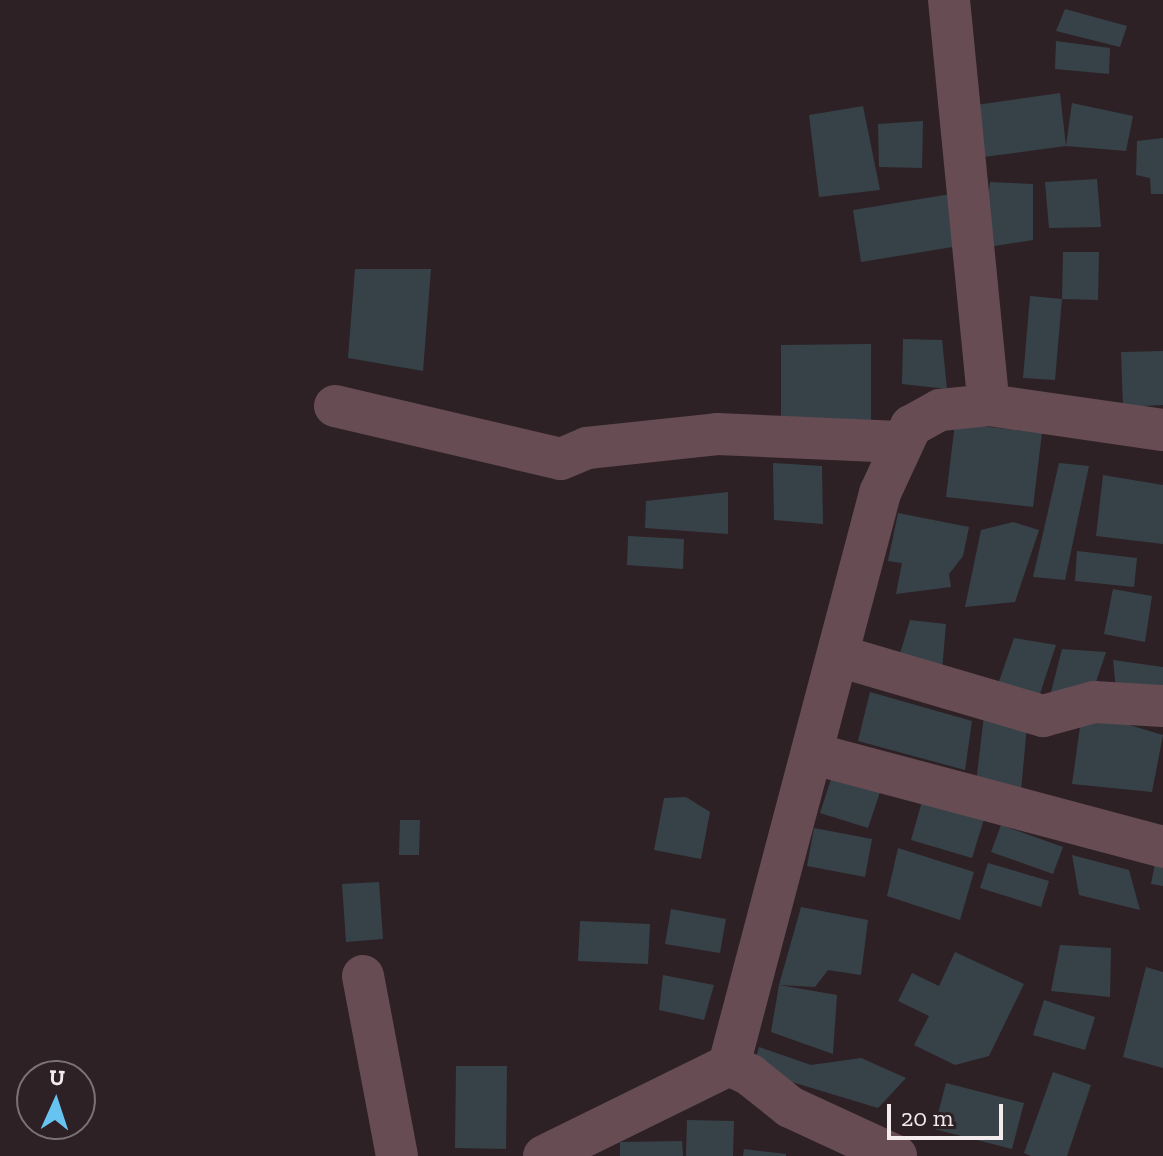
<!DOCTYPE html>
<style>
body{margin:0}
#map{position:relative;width:1163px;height:1156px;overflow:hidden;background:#2d2125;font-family:"Zilla Slab",serif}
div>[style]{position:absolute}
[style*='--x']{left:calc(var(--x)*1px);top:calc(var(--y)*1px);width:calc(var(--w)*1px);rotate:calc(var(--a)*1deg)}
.building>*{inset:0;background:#364248}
.minor>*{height:42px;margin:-21px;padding:0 21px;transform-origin:21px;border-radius:21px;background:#674c54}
span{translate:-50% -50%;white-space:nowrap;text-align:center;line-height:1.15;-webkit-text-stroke:8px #2d2125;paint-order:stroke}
.north{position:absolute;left:16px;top:1060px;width:80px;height:80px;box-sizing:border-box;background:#2d2125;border:2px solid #7c7275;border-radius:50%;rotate:3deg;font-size:22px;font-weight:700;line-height:32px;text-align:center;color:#f3ebed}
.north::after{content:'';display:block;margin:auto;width:28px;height:36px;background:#67c4f0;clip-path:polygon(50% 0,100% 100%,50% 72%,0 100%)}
.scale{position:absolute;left:887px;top:1104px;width:116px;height:36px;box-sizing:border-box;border:4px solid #f3ebed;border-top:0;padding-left:10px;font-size:24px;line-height:28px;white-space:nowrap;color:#f3ebed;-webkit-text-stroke:6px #2d2125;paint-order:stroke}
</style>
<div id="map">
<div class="building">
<div style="clip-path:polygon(1065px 9px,1127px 26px,1120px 47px,1056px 31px)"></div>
<div style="clip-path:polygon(1056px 41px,1110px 48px,1109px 74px,1055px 69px)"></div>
<div style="clip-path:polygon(1060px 93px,1066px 146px,976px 158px,969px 106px)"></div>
<div style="clip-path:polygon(1072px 103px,1133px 116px,1126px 151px,1066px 146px)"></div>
<div style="clip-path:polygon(863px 106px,880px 190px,819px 197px,809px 115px)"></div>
<div style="clip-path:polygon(923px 121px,922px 168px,879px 167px,878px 124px)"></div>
<div style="clip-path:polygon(1163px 138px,1163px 194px,1151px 194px,1150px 178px,1136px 175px,1137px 141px)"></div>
<div style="clip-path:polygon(1097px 179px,1101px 227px,1049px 228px,1045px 182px)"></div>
<div style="clip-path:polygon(990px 182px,1033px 184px,1033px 240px,982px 248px)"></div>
<div style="clip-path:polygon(951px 194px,959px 246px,861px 262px,853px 210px)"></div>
<div style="clip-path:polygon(1063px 252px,1099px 252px,1098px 300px,1062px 299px)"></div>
<div style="clip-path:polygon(355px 269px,431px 269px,423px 371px,348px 358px)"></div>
<div style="clip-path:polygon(1030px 296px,1062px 299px,1055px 380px,1023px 378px)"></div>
<div style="clip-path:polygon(903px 339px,942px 340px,947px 389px,902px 384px)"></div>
<div style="clip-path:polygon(871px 344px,871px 421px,781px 434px,781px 345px)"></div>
<div style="clip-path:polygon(1163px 351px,1163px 405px,1123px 407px,1121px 352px)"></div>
<div style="clip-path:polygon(955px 423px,1042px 433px,1033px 507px,946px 497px)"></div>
<div style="clip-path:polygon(773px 463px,822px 466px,823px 524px,774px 520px)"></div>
<div style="clip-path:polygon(1059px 463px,1089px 466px,1065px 580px,1033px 577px)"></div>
<div style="clip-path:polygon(1103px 475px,1163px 485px,1163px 544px,1096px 536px)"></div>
<div style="clip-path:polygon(728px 492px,728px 534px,645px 528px,646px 501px)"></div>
<div style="clip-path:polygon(898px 513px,969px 527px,963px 556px,949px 574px,951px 587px,896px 594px,902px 563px,888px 561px)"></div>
<div style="clip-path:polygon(1013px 522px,1039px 530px,1015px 602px,965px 607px,981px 530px)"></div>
<div style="clip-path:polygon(628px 536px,684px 539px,683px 569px,627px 565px)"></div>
<div style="clip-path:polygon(1077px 551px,1137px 558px,1134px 587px,1075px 581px)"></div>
<div style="clip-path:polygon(1113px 589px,1152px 596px,1145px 642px,1104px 634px)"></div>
<div style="clip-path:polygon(910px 620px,946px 624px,942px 670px,897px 664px)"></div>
<div style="clip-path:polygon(1014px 638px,1056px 645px,1037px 703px,995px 693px)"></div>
<div style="clip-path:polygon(1062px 649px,1106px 652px,1092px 694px,1048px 704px)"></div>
<div style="clip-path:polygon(1113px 660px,1163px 667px,1163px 695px,1116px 689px)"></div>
<div style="clip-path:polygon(870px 692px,972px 721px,965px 770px,858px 741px)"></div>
<div style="clip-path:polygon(984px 716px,1027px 726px,1020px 801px,975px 791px)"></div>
<div style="clip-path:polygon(1081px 720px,1126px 724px,1163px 735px,1152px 792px,1072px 784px)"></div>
<div style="clip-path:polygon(833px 773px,881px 789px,868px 828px,820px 813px)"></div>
<div style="clip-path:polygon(686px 797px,710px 812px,701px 859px,654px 850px,664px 798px)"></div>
<div style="clip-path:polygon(923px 798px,985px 816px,972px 858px,911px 840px)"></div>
<div style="clip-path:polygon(400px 820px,420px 820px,419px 855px,399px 855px)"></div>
<div style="clip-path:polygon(1001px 825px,1063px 847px,1053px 874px,991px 852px)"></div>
<div style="clip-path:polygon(814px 828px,872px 839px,865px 877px,807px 866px)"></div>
<div style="clip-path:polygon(898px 848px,974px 872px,960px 920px,887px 896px)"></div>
<div style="clip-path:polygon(1072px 855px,1129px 870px,1140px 910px,1079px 895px)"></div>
<div style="clip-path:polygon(1156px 858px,1163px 859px,1163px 886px,1151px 884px)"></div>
<div style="clip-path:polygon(988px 863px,1049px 881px,1041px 907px,980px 888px)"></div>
<div style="clip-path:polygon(379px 882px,383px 939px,346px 942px,342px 884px)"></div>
<div style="clip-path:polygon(801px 907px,868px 920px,861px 975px,828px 970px,815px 987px,779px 985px,837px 995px,833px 1054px,771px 1032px,779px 985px)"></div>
<div style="clip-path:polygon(671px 909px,726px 919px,720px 953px,665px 944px)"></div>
<div style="clip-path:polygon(580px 921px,650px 924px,648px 964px,578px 961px)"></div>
<div style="clip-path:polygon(1060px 945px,1111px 948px,1110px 997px,1051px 991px)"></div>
<div style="clip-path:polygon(955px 952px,1024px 984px,989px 1056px,955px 1065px,914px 1045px,929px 1016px,898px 1001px,912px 973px,939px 986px)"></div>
<div style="clip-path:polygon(1146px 967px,1163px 972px,1163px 1068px,1123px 1057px)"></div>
<div style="clip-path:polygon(663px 975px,714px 985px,704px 1020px,659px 1010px)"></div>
<div style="clip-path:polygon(1044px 1000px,1095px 1017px,1085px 1050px,1033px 1035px)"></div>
<div style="clip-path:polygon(759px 1047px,811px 1065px,861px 1058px,906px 1078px,878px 1108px,752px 1070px)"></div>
<div style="clip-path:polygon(456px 1066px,507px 1066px,506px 1149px,455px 1148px)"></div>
<div style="clip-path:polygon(1053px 1072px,1091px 1085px,1067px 1156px,1031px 1156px,1024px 1153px)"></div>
<div style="clip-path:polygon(946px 1083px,1024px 1103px,1012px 1149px,934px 1129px)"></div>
<div style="clip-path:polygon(687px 1120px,734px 1121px,733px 1156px,686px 1156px)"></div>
<div style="clip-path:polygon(682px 1141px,683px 1156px,620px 1156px,620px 1142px)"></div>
<div style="clip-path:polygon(744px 1149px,786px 1154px,786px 1156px,743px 1156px)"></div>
</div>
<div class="minor">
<div style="--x:949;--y:0;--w:407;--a:84.4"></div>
<div style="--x:335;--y:406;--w:232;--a:13.2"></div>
<div style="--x:561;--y:459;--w:28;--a:-23"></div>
<div style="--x:587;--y:448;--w:131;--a:-6.1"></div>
<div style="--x:717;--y:434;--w:183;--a:2.5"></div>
<div style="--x:839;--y:656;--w:213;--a:16.4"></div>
<div style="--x:1043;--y:716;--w:53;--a:-15.4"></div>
<div style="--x:1094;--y:702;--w:69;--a:3.3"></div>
<div style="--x:814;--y:754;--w:361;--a:14.9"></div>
<div style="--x:363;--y:976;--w:183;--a:79.3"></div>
<div style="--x:729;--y:1065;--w:23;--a:25"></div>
<div style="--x:750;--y:1075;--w:51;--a:38.7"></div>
<div style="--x:790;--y:1107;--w:117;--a:24.8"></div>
<div style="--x:544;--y:1156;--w:206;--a:-26.2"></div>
<div style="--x:729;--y:1065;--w:592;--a:-75.21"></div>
<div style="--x:880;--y:493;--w:74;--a:-65.2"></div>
<div style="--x:911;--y:426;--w:33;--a:-29"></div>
<div style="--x:940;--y:410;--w:49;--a:-5.8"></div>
<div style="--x:989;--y:405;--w:176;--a:8.2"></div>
</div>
<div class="north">U</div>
<div class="scale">20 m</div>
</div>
